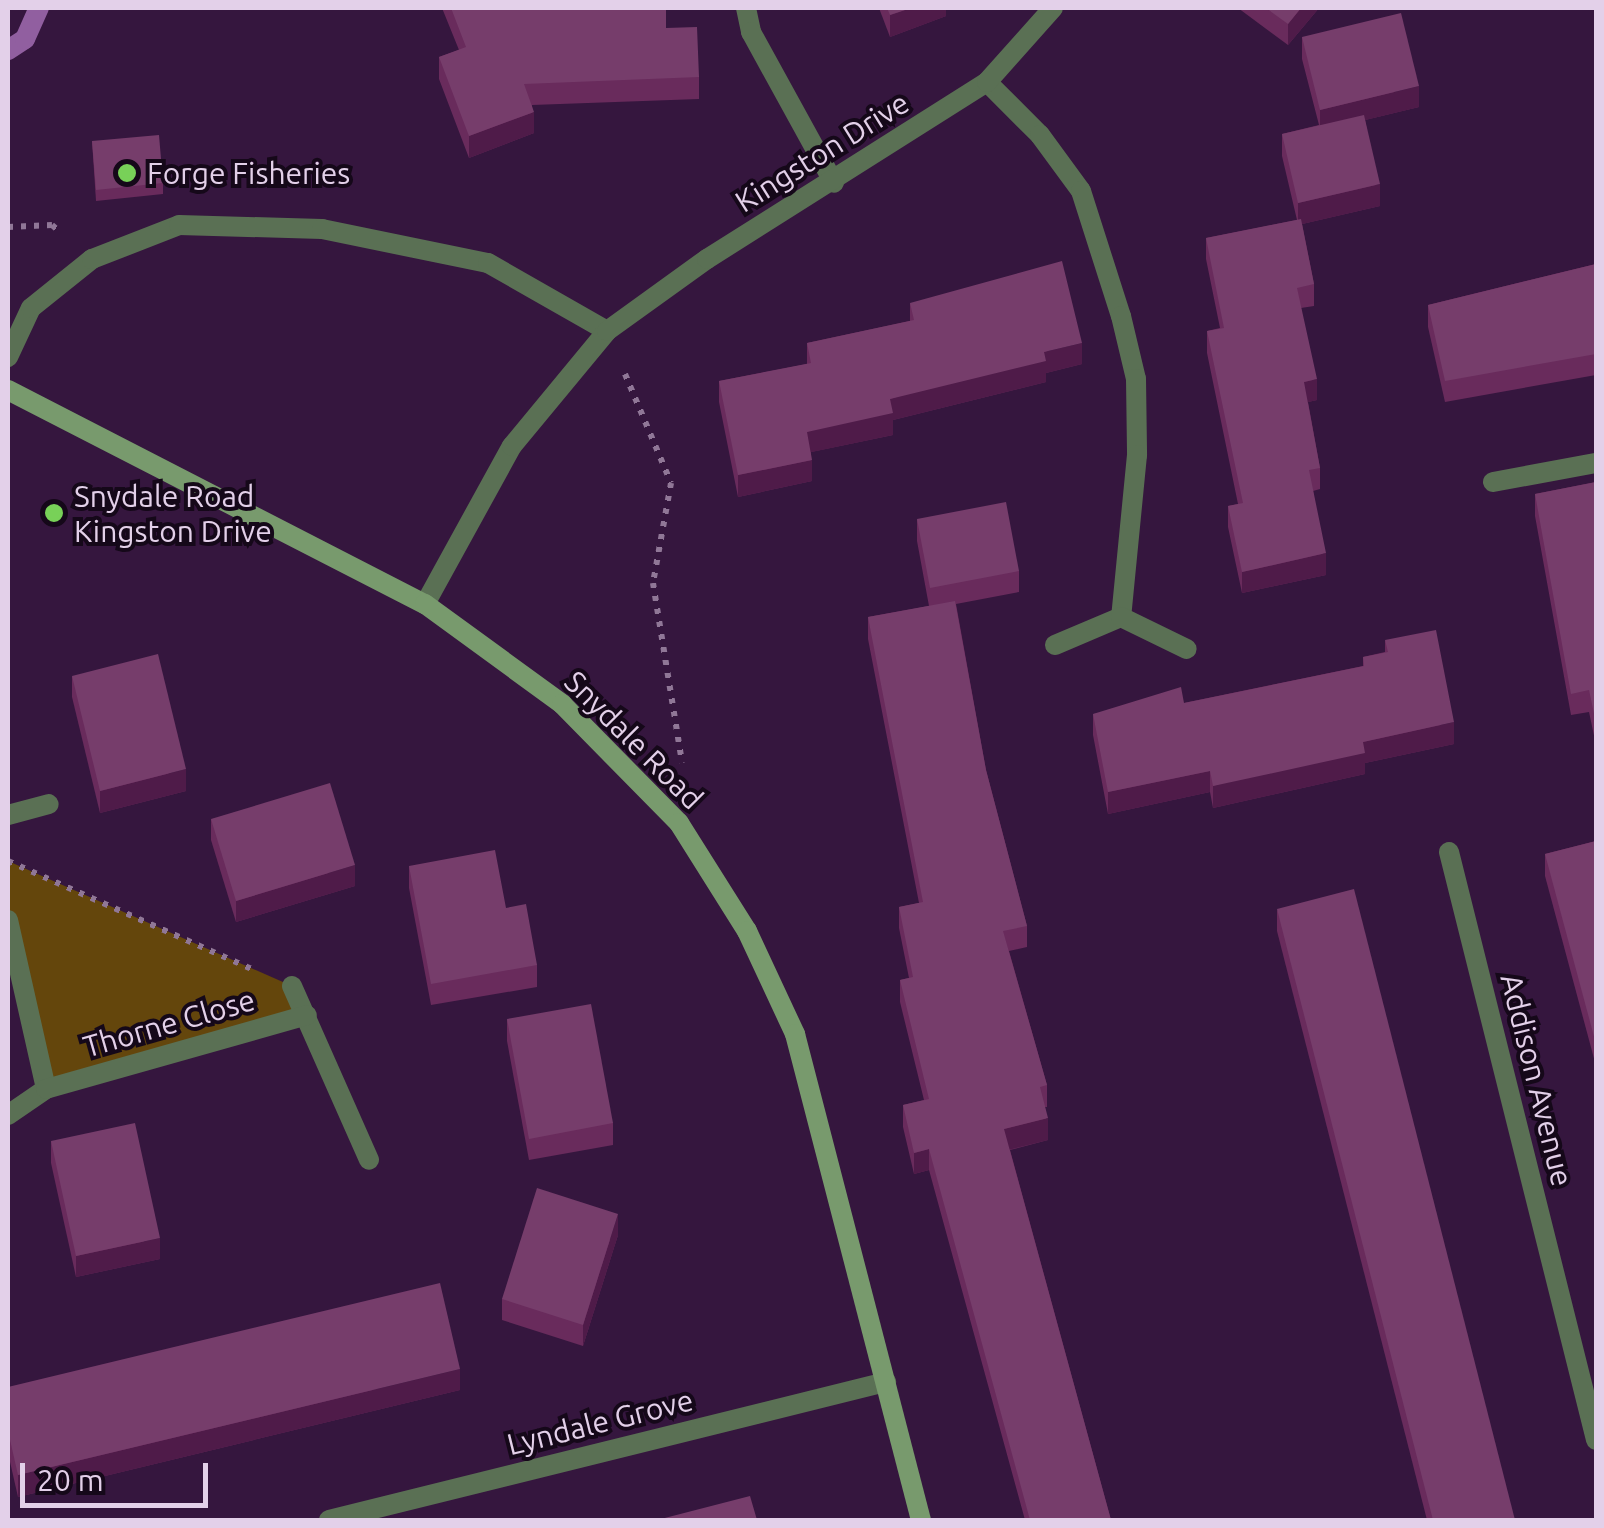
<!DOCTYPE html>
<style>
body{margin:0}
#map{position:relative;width:1604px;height:1528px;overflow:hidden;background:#35163e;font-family:Ubuntu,sans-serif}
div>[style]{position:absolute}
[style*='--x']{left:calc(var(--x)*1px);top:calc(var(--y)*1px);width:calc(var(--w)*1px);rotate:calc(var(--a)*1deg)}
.green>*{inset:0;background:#64460c}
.stream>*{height:20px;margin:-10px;padding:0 10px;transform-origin:10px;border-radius:10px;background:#915fa0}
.path>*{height:6px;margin-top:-3px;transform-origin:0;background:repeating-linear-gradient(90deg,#907797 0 5px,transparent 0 13px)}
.street>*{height:20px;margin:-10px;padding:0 10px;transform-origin:10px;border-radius:10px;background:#5a7054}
.secondary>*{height:20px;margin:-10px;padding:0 10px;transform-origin:10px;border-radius:10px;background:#789a6d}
.wall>*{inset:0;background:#692b5c}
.shaded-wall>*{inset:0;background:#4f1b49}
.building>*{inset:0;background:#763d6b}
.dots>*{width:28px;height:28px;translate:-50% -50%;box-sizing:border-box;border:5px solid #150819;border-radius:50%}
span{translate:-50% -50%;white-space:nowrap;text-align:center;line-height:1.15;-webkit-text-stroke:8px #150819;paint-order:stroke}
.street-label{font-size:30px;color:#e3d0e9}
.poi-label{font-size:30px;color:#e3d0e9}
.left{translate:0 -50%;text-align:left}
.frame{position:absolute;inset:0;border:10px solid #e3d0e9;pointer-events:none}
.scale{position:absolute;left:20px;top:1463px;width:188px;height:45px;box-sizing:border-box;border:5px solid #e3d0e9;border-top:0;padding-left:12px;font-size:30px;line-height:35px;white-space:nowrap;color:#e3d0e9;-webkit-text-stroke:8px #150819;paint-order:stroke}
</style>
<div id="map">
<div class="green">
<div style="clip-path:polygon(8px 861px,292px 986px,307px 1015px,46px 1089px,8px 920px)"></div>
</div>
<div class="stream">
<div style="--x:8;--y:50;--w:20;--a:-33"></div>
<div style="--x:25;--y:39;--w:34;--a:-66"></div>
</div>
<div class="path">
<div style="--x:8;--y:227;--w:44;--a:-2.6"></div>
<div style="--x:52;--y:225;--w:9;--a:41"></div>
<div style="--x:625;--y:374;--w:118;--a:67.1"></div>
<div style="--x:671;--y:483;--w:102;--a:100.2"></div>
<div style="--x:653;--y:583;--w:182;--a:80.8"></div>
<div style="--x:8;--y:861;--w:269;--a:23.9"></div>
</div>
<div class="street">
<div style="--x:746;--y:8;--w:25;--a:78"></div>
<div style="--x:751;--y:32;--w:172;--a:61.2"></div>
<div style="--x:987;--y:82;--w:75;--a:45"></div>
<div style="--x:1040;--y:135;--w:69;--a:53.8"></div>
<div style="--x:1081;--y:191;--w:131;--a:72.3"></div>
<div style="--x:1121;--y:316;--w:65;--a:76.6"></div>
<div style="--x:1136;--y:379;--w:76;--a:89.2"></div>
<div style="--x:1137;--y:455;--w:163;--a:95.6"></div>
<div style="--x:8;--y:357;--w:54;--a:-64.9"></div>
<div style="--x:31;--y:308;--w:78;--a:-38.8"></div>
<div style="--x:92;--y:259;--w:93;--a:-21.3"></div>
<div style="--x:179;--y:225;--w:143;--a:1.6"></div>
<div style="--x:322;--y:229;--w:169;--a:11.6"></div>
<div style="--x:488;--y:263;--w:137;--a:29.7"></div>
<div style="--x:1493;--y:482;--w:105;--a:-10.5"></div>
<div style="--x:425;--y:604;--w:180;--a:-61.2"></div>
<div style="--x:512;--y:446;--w:149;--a:-50.4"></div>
<div style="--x:607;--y:331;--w:123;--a:-35.8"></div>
<div style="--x:707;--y:259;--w:331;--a:-32.3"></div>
<div style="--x:987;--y:82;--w:99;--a:-48.3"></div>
<div style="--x:1055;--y:645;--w:72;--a:-23"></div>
<div style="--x:1121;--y:617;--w:73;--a:25.9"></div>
<div style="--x:8;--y:815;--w:42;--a:-15"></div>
<div style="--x:1449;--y:852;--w:606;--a:75.96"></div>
<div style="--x:8;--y:920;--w:173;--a:77.3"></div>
<div style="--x:292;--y:986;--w:190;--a:66.1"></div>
<div style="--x:8;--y:1115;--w:46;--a:-34.4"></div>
<div style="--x:46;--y:1089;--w:271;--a:-15.8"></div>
<div style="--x:329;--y:1520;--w:574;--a:-13.92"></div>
</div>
<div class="secondary">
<div style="--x:8;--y:390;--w:469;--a:27.2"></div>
<div style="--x:425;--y:604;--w:170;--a:36.1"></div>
<div style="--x:562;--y:704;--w:167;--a:45.5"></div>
<div style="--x:679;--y:823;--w:128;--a:57.8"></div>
<div style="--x:747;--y:931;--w:114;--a:65"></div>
<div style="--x:795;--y:1034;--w:502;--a:75.47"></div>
</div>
<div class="wall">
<div style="clip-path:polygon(442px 8px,666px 8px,666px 28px,699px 77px,699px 99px,532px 105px,534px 133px,469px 158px,439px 79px,439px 57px,459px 50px)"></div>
<div style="clip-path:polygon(879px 8px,946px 8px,946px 16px,890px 37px)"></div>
<div style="clip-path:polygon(1238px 8px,1319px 8px,1288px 45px)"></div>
<div style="clip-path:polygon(1302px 37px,1419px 107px,1365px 120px,1380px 206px,1302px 224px,1314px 284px,1314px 306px,1301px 308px,1317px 400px,1308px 402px,1320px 468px,1320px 489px,1313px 491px,1326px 575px,1242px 593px,1228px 527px,1228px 506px,1238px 504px,1207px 353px,1207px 331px,1220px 328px,1206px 259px,1206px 238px,1297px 220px,1282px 156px,1282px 134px,1319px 125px,1302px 59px)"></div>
<div style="clip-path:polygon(92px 141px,163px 183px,163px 194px,96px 201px)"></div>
<div style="clip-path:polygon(1596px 264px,1596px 375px,1445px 402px,1428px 327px,1428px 305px)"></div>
<div style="clip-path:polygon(910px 303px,1082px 364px,1046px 373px,1046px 382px,893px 420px,893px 435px,811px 452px,812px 481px,738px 497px,719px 402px,719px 381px,807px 364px,807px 343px,910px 321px)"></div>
<div style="clip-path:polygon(1596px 482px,1596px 745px,1589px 712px,1571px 715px,1535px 516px,1535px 494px)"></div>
<div style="clip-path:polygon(917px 519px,1019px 571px,1019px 592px,956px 604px,986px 770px,1027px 926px,1027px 947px,1009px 951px,1047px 1085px,1047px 1107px,1045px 1107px,1048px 1140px,1010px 1150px,1111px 1520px,1025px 1520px,929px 1170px,914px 1174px,903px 1127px,903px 1105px,924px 1100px,900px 1002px,900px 980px,909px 978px,899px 928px,899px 907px,919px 903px,868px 639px,868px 617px,929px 606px,917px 541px)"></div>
<div style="clip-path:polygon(1385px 640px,1454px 744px,1365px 763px,1365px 774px,1213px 808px,1210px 792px,1108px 814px,1093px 735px,1093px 714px,1184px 703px,1363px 666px,1363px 657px,1385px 652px)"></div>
<div style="clip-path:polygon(72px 676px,186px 791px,100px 813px,72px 697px)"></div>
<div style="clip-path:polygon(211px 819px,355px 886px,236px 922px,211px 840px)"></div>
<div style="clip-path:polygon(1596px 841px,1596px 1066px,1545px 876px,1545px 854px)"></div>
<div style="clip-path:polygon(409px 866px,506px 908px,537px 965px,537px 987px,431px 1005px,409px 888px)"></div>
<div style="clip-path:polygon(1277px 909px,1515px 1520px,1427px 1520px,1277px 931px)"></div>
<div style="clip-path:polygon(507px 1019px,613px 1123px,613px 1145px,529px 1160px,507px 1041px)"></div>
<div style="clip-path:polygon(51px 1141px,160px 1259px,76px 1277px,51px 1163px)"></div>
<div style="clip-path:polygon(618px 1235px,583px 1346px,502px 1320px,502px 1299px)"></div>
<div style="clip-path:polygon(8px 1387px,460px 1390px,18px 1497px,8px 1453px)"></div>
</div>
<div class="shaded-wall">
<div style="clip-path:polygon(911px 8px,946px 8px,946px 16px,890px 37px,890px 15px)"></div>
<div style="clip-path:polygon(1301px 8px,1319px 8px,1288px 45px,1288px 24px)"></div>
<div style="clip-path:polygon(1419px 86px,1419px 107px,1320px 131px,1320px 110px)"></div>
<div style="clip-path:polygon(534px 112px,534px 133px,469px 158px,469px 136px)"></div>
<div style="clip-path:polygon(1380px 184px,1380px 206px,1298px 225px,1298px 203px)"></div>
<div style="clip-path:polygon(1082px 343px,1082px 364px,1046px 373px,1046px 382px,893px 420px,893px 435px,807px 453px,807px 432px,890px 399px,1044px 352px)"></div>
<div style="clip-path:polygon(1317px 379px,1317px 400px,1304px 403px,1304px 382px)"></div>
<div style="clip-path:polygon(812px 460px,812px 481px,738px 497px,738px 475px)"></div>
<div style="clip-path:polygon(1326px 553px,1326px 575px,1242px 593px,1242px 572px)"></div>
<div style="clip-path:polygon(1454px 722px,1454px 744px,1365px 763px,1365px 774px,1213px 808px,1213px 786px,1363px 742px)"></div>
<div style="clip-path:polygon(186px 769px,186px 791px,100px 813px,100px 791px)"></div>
<div style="clip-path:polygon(1210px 771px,1210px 792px,1108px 814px,1108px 792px)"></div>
<div style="clip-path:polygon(355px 865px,355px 886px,236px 922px,236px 901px)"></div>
<div style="clip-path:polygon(1048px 1118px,1048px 1140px,1004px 1151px,1004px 1129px)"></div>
<div style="clip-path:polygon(929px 1149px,929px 1170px,914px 1174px,914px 1153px)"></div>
<div style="clip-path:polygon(618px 1214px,618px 1235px,583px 1346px,583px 1325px)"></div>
<div style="clip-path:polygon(160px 1238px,160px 1259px,76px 1277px,76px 1256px)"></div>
<div style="clip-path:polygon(460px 1369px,460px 1390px,18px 1497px,18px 1475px)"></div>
</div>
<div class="building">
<div style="clip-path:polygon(451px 8px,666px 8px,666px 28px,697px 27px,699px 77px,524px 84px,534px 112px,469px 136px,439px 57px,466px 47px)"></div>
<div style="clip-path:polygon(887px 8px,911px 8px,890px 15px)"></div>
<div style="clip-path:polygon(1266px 8px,1301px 8px,1288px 24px)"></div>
<div style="clip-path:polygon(1401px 13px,1419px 86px,1320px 110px,1302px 37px)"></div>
<div style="clip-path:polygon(1364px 115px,1380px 184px,1298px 203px,1282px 134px)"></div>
<div style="clip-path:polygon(159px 135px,163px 183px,96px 190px,92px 141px)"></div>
<div style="clip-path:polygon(1301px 219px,1314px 284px,1297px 288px,1317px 379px,1304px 382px,1320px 468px,1309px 470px,1326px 553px,1242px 572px,1228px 506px,1243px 503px,1207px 331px,1224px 328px,1206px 238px)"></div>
<div style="clip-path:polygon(1062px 261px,1082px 343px,1044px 352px,1046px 361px,890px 399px,893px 413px,807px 432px,812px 460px,738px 475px,719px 381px,811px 363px,807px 343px,914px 320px,910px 303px)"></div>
<div style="clip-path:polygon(1596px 264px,1596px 354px,1445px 381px,1428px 305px)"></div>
<div style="clip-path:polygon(1596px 482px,1596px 723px,1589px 690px,1571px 694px,1535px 494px)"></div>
<div style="clip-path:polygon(1006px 502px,1019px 571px,930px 588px,917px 519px)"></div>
<div style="clip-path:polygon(955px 601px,986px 770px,1027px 926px,1003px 931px,1047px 1085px,1040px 1087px,1048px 1118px,1004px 1129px,1111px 1520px,1030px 1520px,929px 1149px,914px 1153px,903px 1105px,929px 1099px,900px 980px,913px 977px,899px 907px,923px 902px,868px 617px)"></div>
<div style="clip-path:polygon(1436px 630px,1454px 722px,1363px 742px,1365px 753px,1213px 786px,1210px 771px,1108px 792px,1093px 714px,1181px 687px,1184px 703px,1364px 666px,1363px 657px,1388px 652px,1385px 640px)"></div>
<div style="clip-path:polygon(158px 654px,186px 769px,100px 791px,72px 676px)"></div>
<div style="clip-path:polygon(330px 783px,355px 865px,236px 901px,211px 819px)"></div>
<div style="clip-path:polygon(1596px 841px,1596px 1044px,1545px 854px)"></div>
<div style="clip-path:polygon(495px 850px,506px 908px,526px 904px,537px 965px,431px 984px,409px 866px)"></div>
<div style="clip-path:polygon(1354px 889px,1515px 1520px,1433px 1520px,1277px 909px)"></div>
<div style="clip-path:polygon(591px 1004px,613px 1123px,529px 1139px,507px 1019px)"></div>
<div style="clip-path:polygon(135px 1123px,160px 1238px,76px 1256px,51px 1141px)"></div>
<div style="clip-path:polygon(537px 1188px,618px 1214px,583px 1325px,502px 1299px)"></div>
<div style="clip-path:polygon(440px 1283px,460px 1369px,18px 1475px,8px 1431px,8px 1387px)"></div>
<div style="clip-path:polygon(750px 1496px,757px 1520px,657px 1520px)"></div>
</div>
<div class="dots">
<div style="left:127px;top:173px;background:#78d158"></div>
<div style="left:54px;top:513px;background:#78d158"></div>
</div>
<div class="street-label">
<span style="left:822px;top:152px;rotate:-32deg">Kingston Drive</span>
<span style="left:634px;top:740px;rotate:45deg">Snydale Road</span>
<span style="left:169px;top:1023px;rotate:-16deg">Thorne Close</span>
<span style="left:1537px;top:1080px;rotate:76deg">Addison Avenue</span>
<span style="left:600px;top:1422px;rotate:-14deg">Lyndale Grove</span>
</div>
<div class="poi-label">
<span class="left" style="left:147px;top:173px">Forge Fisheries</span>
<span class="left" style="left:74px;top:513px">Snydale Road<br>Kingston Drive</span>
</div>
<div class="frame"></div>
<div class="scale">20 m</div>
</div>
